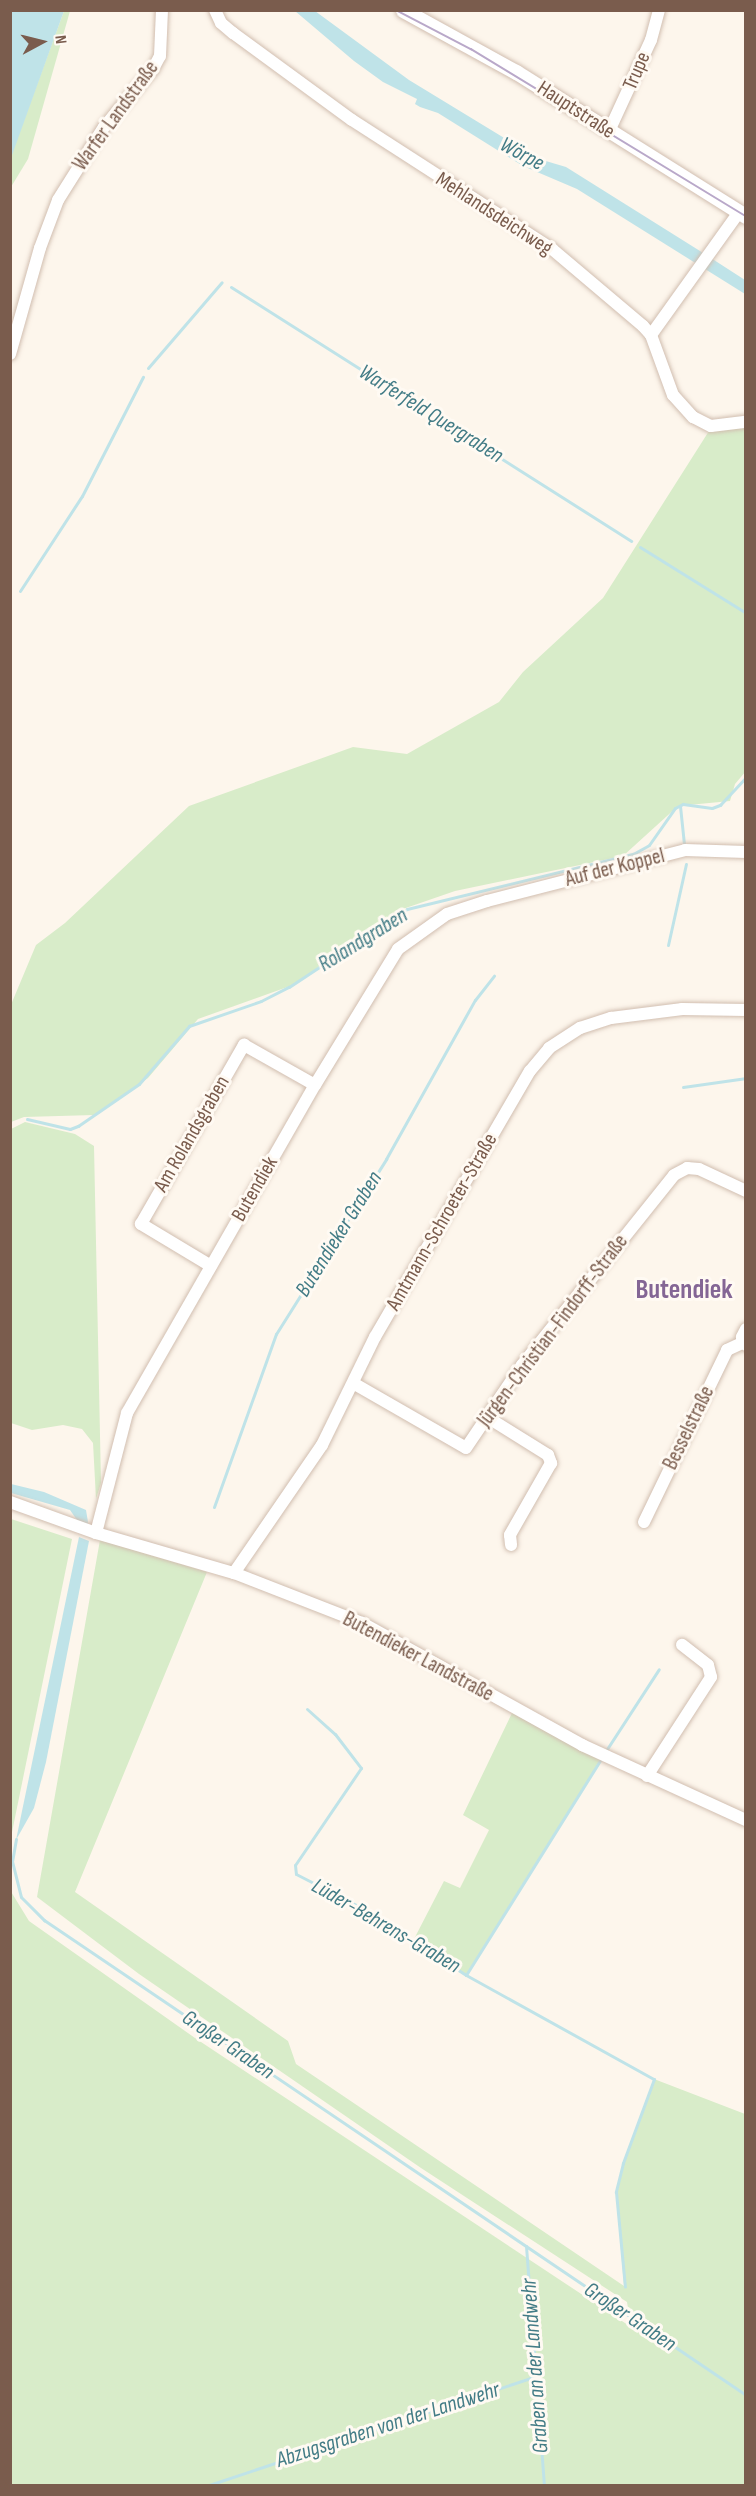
<!DOCTYPE html>
<meta charset="utf-8">
<style>
body{margin:0}
#map{position:relative;width:756px;height:2496px;overflow:hidden;background:#fdf6ec;font-family:"Sofia Sans Condensed",sans-serif}
div>[style]{position:absolute}
[style*='--x']{left:calc(var(--x)*1px);top:calc(var(--y)*1px);width:calc(var(--w)*1px);rotate:calc(var(--a)*1deg)}
.green>*{inset:0;background:#d8ecc9}
.water>*{inset:0;background:#bfe3e8}
.stream>*{height:3px;margin:-1.5px;padding:0 1.5px;transform-origin:1.5px;border-radius:1.5px;background:#bfe3e8}
.roads{filter:drop-shadow(0 0 2px #d1beb0) drop-shadow(0 0 2px #d1beb0)}
.minor>*{height:12px;margin:-6px;padding:0 6px;transform-origin:6px;border-radius:6px;background:#fff}
.tertiary>*{height:15px;margin:-7.5px;padding:0 7.5px;transform-origin:7.5px;border-radius:7.5px;background:#fff}
.tram>*{height:1.5px;margin:-0.75px;padding:0 0.75px;transform-origin:0.75px;border-radius:0.75px;background:#b9a8c9}
span{translate:-50% -50%;white-space:nowrap;text-align:center;line-height:1.15;-webkit-text-stroke:6px #fffaf3;paint-order:stroke}
.street-label{font-size:21px;color:#7a5c4d}
.water-label{font-size:22px;color:#437c86;font-style:italic}
.district-label{font-size:27px;color:#846695;font-weight:700}
.frame{position:absolute;inset:0;border:12px solid #7a5c4d;pointer-events:none}
.north{position:absolute;left:12px;top:12px;width:60px;height:60px;-webkit-text-stroke:4px #fffaf3;paint-order:stroke;rotate:83deg;font-size:16px;font-weight:700;line-height:24px;text-align:center;color:#7a5c4d}
.north::after{content:'';display:block;margin:auto;width:21px;height:27px;background:#7a5c4d;clip-path:polygon(50% 0,100% 100%,50% 72%,0 100%)}
</style>
<div id="map">
<div class="green">
<div style="clip-path:polygon(64px 11px,70px 11px,28px 159px,11px 187px,10px 158px)"></div>
<div style="clip-path:polygon(745px 427px,746px 771px,735px 784px,730px 801px,678px 806px,623px 856px,455px 891px,400px 910px,293px 985px,198px 1019px,148px 1078px,94px 1115px,24px 1117px,11px 1122px,10px 1007px,36px 945px,65px 923px,189px 806px,353px 747px,407px 754px,499px 702px,523px 672px,603px 598px,709px 431px)"></div>
<div style="clip-path:polygon(25px 1122px,75px 1134px,94px 1146px,101px 1483px,96px 1499px,93px 1443px,82px 1429px,63px 1425px,32px 1430px,11px 1423px,11px 1129px)"></div>
<div style="clip-path:polygon(11px 1519px,72px 1539px,11px 1837px,10px 1519px)"></div>
<div style="clip-path:polygon(100px 1540px,207px 1572px,75px 1892px,288px 2041px,296px 2064px,624px 2286px,616px 2192px,623px 2163px,654px 2079px,745px 2114px,745px 2485px,11px 2485px,10px 1890px,29px 1921px,195px 2038px,631px 2327px,627px 2302px,421px 2168px,139px 1974px,37px 1897px)"></div>
<div style="clip-path:polygon(512px 1713px,601px 1759px,466px 1975px,413px 1941px,444px 1881px,460px 1888px,489px 1830px,463px 1815px)"></div>
</div>
<div class="water">
<div style="clip-path:polygon(11px 10px,64px 11px,11px 158px,10px 11px)"></div>
<div style="clip-path:polygon(295px 11px,315px 11px,409px 80px,539px 159px,566px 167px,700px 251px,745px 280px,745px 294px,577px 189px,523px 166px,438px 113px,420px 107px,415px 104px,417px 99px,383px 82px,354px 61px)"></div>
<div style="clip-path:polygon(11px 1484px,44px 1492px,86px 1510px,89px 1528px,79px 1523px,70px 1510px,11px 1493px)"></div>
<div style="clip-path:polygon(79px 1537px,89px 1541px,46px 1762px,34px 1808px,16px 1840px)"></div>
</div>
<div class="stream">
<div style="--x:231;--y:287;--w:474;--a:32.4"></div>
<div style="--x:148;--y:368;--w:113;--a:-49.3"></div>
<div style="--x:640;--y:547;--w:125;--a:31.9"></div>
<div style="--x:20;--y:591;--w:113;--a:-56.9"></div>
<div style="--x:82;--y:496;--w:134;--a:-62.9"></div>
<div style="--x:680;--y:806;--w:37;--a:84"></div>
<div style="--x:668;--y:945;--w:83;--a:-77.5"></div>
<div style="--x:683;--y:1087;--w:64;--a:-8.1"></div>
<div style="--x:27;--y:1119;--w:44;--a:13.1"></div>
<div style="--x:70;--y:1129;--w:9;--a:-21"></div>
<div style="--x:78;--y:1126;--w:74;--a:-34.5"></div>
<div style="--x:139;--y:1084;--w:77;--a:-49.2"></div>
<div style="--x:189;--y:1026;--w:76;--a:-19.1"></div>
<div style="--x:261;--y:1001;--w:31;--a:-27"></div>
<div style="--x:289;--y:987;--w:141;--a:-33.5"></div>
<div style="--x:407;--y:909;--w:233;--a:-13.7"></div>
<div style="--x:633;--y:854;--w:18;--a:-29"></div>
<div style="--x:649;--y:845;--w:45;--a:-54.9"></div>
<div style="--x:675;--y:808;--w:9;--a:-27"></div>
<div style="--x:683;--y:804;--w:29;--a:8"></div>
<div style="--x:712;--y:808;--w:9;--a:-21"></div>
<div style="--x:720;--y:805;--w:38;--a:-47"></div>
<div style="--x:214;--y:1507;--w:184;--a:-70.3"></div>
<div style="--x:276;--y:1334;--w:207;--a:-57.8"></div>
<div style="--x:386;--y:1159;--w:182;--a:-60.8"></div>
<div style="--x:475;--y:1000;--w:31;--a:-52"></div>
<div style="--x:307;--y:1709;--w:38;--a:42"></div>
<div style="--x:335;--y:1734;--w:43;--a:52.6"></div>
<div style="--x:361;--y:1768;--w:117;--a:124.2"></div>
<div style="--x:295;--y:1865;--w:9;--a:84"></div>
<div style="--x:296;--y:1874;--w:76;--a:27.2"></div>
<div style="--x:364;--y:1909;--w:121;--a:32.9"></div>
<div style="--x:466;--y:1975;--w:255;--a:-58"></div>
<div style="--x:607;--y:1749;--w:95;--a:-57"></div>
<div style="--x:16;--y:1839;--w:22;--a:100"></div>
<div style="--x:12;--y:1861;--w:37;--a:76"></div>
<div style="--x:21;--y:1897;--w:33;--a:45"></div>
<div style="--x:44;--y:1920;--w:848;--a:34.08"></div>
<div style="--x:466;--y:1975;--w:215;--a:29"></div>
<div style="--x:654;--y:2079;--w:90;--a:110.3"></div>
<div style="--x:623;--y:2163;--w:30;--a:104"></div>
<div style="--x:616;--y:2192;--w:95;--a:84.6"></div>
<div style="--x:526;--y:2246;--w:241;--a:85.7"></div>
<div style="--x:206;--y:2486;--w:348;--a:-18.4"></div>
</div>
<div class="roads">
<div class="minor">
<div style="--x:215;--y:10;--w:14;--a:65"></div>
<div style="--x:221;--y:23;--w:16;--a:40"></div>
<div style="--x:233;--y:33;--w:147;--a:36.2"></div>
<div style="--x:352;--y:120;--w:238;--a:32.8"></div>
<div style="--x:552;--y:249;--w:119;--a:40.2"></div>
<div style="--x:643;--y:326;--w:12;--a:48"></div>
<div style="--x:651;--y:335;--w:64;--a:69.9"></div>
<div style="--x:673;--y:395;--w:30;--a:48"></div>
<div style="--x:693;--y:417;--w:20;--a:27"></div>
<div style="--x:711;--y:426;--w:35;--a:-7"></div>
<div style="--x:610;--y:129;--w:98;--a:-65.3"></div>
<div style="--x:651;--y:40;--w:31;--a:-75"></div>
<div style="--x:651;--y:335;--w:151;--a:-54.4"></div>
<div style="--x:10;--y:354;--w:110;--a:-74.2"></div>
<div style="--x:40;--y:248;--w:51;--a:-69.4"></div>
<div style="--x:58;--y:200;--w:86;--a:-57.8"></div>
<div style="--x:104;--y:127;--w:76;--a:-49.8"></div>
<div style="--x:153;--y:69;--w:15;--a:-62"></div>
<div style="--x:160;--y:56;--w:46;--a:-87.5"></div>
<div style="--x:211;--y:1266;--w:82;--a:-149"></div>
<div style="--x:141;--y:1224;--w:207;--a:-60.1"></div>
<div style="--x:244;--y:1045;--w:81;--a:29.4"></div>
<div style="--x:746;--y:1329;--w:9;--a:117"></div>
<div style="--x:742;--y:1337;--w:9;--a:63"></div>
<div style="--x:353;--y:1383;--w:130;--a:29.9"></div>
<div style="--x:466;--y:1448;--w:100;--a:-56"></div>
<div style="--x:522;--y:1365;--w:243;--a:-51.3"></div>
<div style="--x:674;--y:1175;--w:15;--a:-28"></div>
<div style="--x:687;--y:1168;--w:12;--a:5"></div>
<div style="--x:699;--y:1169;--w:52;--a:25.1"></div>
<div style="--x:487;--y:1417;--w:72;--a:31.9"></div>
<div style="--x:548;--y:1455;--w:9;--a:69"></div>
<div style="--x:551;--y:1463;--w:83;--a:119.7"></div>
<div style="--x:510;--y:1535;--w:10;--a:84"></div>
<div style="--x:10;--y:1502;--w:91;--a:19.8"></div>
<div style="--x:96;--y:1533;--w:144;--a:16.2"></div>
<div style="--x:234;--y:1573;--w:137;--a:21.3"></div>
<div style="--x:362;--y:1623;--w:252;--a:29"></div>
<div style="--x:582;--y:1745;--w:180;--a:24.6"></div>
<div style="--x:644;--y:1522;--w:191;--a:-64.2"></div>
<div style="--x:727;--y:1350;--w:19;--a:-25"></div>
<div style="--x:96;--y:1533;--w:124;--a:-75.5"></div>
<div style="--x:127;--y:1413;--w:378;--a:-60.2"></div>
<div style="--x:315;--y:1085;--w:159;--a:-58.6"></div>
<div style="--x:398;--y:949;--w:60;--a:-35.5"></div>
<div style="--x:447;--y:914;--w:42;--a:-18"></div>
<div style="--x:487;--y:901;--w:204;--a:-14.4"></div>
<div style="--x:685;--y:850;--w:61;--a:1.9"></div>
<div style="--x:234;--y:1573;--w:155;--a:-55.5"></div>
<div style="--x:322;--y:1445;--w:120;--a:-63.9"></div>
<div style="--x:375;--y:1337;--w:308;--a:-59.8"></div>
<div style="--x:530;--y:1071;--w:30;--a:-50"></div>
<div style="--x:549;--y:1048;--w:37;--a:-33"></div>
<div style="--x:580;--y:1028;--w:33;--a:-18"></div>
<div style="--x:611;--y:1018;--w:72;--a:-7.2"></div>
<div style="--x:682;--y:1009;--w:64;--a:0.9"></div>
<div style="--x:647;--y:1776;--w:118;--a:-57.1"></div>
<div style="--x:711;--y:1677;--w:12;--a:-104"></div>
<div style="--x:708;--y:1665;--w:33;--a:-142"></div>
</div>
<div class="tertiary">
<div style="--x:403;--y:10;--w:129;--a:28.8"></div>
<div style="--x:516;--y:72;--w:271;--a:32.1"></div>
</div>
</div>
<div class="tram">
<div style="--x:396;--y:10;--w:85;--a:27.5"></div>
<div style="--x:471;--y:49;--w:322;--a:31.3"></div>
</div>
<div class="street-label">
<span style="left:637px;top:71px;rotate:-67deg">Trupe</span>
<span style="left:576px;top:110px;rotate:33deg">Hauptstraße</span>
<span style="left:116px;top:116px;rotate:-54deg">Warfer Landstraße</span>
<span style="left:494px;top:214px;rotate:33deg">Mehlandsdeichweg</span>
<span style="left:615px;top:868px;rotate:-14deg">Auf der Koppel</span>
<span style="left:192px;top:1134px;rotate:-60deg">Am Rolandsgraben</span>
<span style="left:255px;top:1189px;rotate:-60deg">Butendiek</span>
<span style="left:442px;top:1222px;rotate:-60deg">Amtmann-Schroeter-Straße</span>
<span style="left:553px;top:1331px;rotate:-53deg">Jürgen-Christian-Findorff-Straße</span>
<span style="left:689px;top:1428px;rotate:-64deg">Besselstraße</span>
<span style="left:418px;top:1657px;rotate:28deg">Butendieker Landstraße</span>
</div>
<div class="water-label">
<span style="left:522px;top:154px;rotate:28deg">Wörpe</span>
<span style="left:431px;top:414px;rotate:32deg">Warferfeld Quergraben</span>
<span style="left:363px;top:940px;rotate:-32deg">Rolandgraben</span>
<span style="left:339px;top:1234px;rotate:-58deg">Butendieker Graben</span>
<span style="left:386px;top:1926px;rotate:30deg">Lüder-Behrens-Graben</span>
<span style="left:228px;top:2045px;rotate:34deg">Großer Graben</span>
<span style="left:630px;top:2317px;rotate:34deg">Großer Graben</span>
<span style="left:535px;top:2366px;rotate:-94deg">Graben an der Landwehr</span>
<span style="left:388px;top:2425px;rotate:-18deg">Abzugsgraben von der Landwehr</span>
</div>
<div class="district-label">
<span style="left:684px;top:1291px">Butendiek</span>
</div>
<div class="frame"></div>
<div class="north">N</div>
</div>
